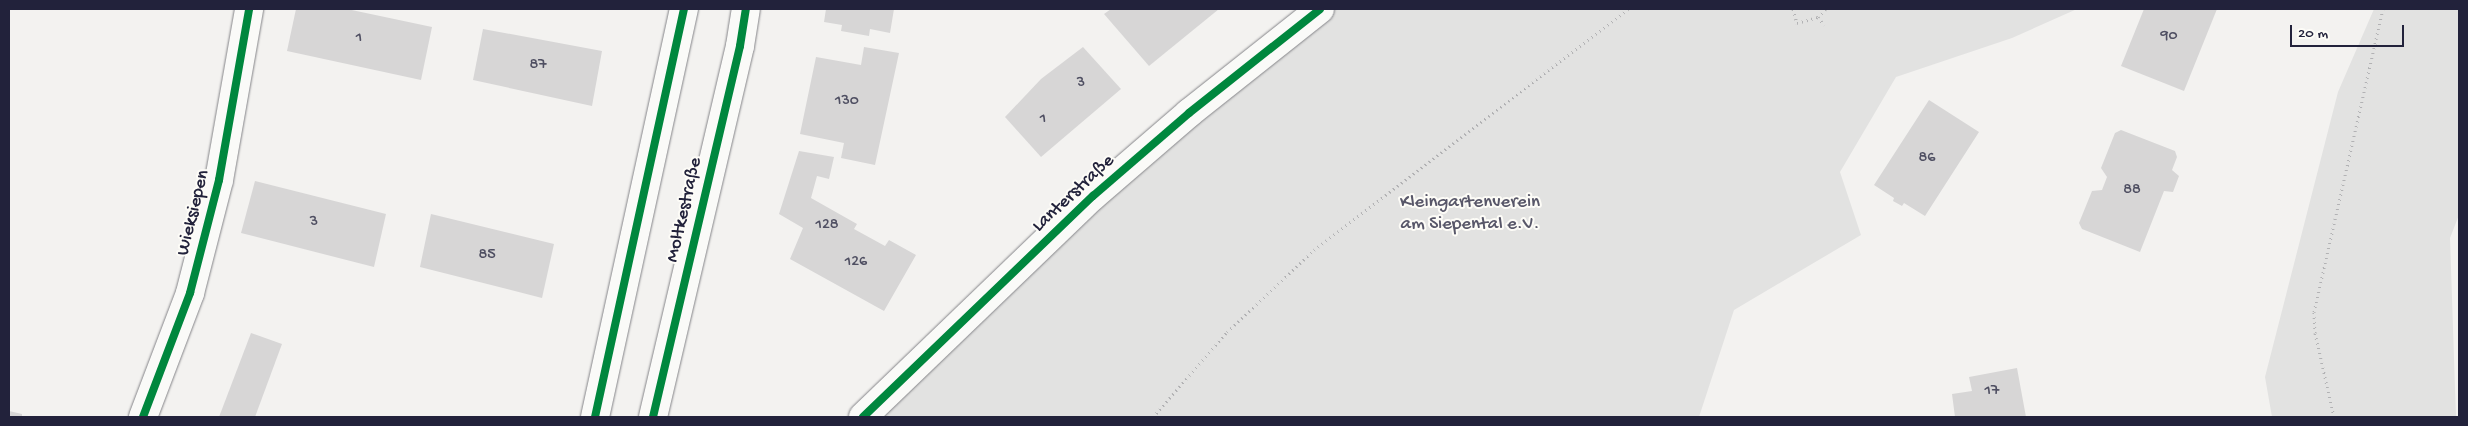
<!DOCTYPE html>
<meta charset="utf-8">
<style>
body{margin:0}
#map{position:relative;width:2468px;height:426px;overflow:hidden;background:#f3f2f0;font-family:"Gochi Hand",sans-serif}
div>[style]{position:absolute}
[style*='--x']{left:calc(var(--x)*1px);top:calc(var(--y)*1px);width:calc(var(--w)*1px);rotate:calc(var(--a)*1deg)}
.green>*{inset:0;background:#e2e2e1}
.building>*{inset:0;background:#d7d6d6}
.path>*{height:3px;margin-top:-1.5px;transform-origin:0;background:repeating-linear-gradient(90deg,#b2b2b4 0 1px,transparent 0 5px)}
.roads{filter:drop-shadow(0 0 1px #848488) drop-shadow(0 0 1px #848488)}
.street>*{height:28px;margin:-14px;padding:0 14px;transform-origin:14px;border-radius:14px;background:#fafaf8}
.secondary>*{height:28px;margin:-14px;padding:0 14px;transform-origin:14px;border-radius:14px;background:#fafaf8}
.cycleway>*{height:8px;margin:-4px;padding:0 4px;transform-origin:4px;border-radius:4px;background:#00873e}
span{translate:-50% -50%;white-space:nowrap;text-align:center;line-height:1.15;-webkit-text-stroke:4px #fdfcf7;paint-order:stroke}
.number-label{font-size:16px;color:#4f4f62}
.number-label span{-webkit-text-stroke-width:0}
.street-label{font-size:19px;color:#22223b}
.park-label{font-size:19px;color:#585769}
.frame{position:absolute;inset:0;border:10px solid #22223b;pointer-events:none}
.scale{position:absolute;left:2290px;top:25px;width:114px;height:22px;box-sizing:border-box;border:2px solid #22223b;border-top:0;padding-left:6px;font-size:15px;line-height:18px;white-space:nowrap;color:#22223b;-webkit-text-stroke:4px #fdfcf7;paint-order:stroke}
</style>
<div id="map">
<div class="green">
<div style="clip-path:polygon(1324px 9px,2077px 9px,2012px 38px,1896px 77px,1840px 172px,1861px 235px,1734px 310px,1699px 417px,873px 417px,927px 359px)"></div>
<div style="clip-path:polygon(2374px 9px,2459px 9px,2459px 215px,2450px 238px,2456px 417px,2272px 417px,2265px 377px,2338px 92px)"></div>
</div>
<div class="building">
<div style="clip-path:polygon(296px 9px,347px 9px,432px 27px,421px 80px,287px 51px)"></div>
<div style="clip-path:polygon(826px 9px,894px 9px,890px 33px,870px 29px,869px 36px,841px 31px,842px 25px,824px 22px)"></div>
<div style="clip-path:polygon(1111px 9px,1219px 9px,1149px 66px,1104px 14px)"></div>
<div style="clip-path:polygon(2144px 9px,2217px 9px,2184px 91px,2121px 66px)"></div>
<div style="clip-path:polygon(483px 29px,602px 51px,592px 106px,473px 80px)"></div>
<div style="clip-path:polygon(864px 47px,899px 53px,875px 165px,841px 158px,844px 143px,800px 134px,816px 57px,861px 65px)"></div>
<div style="clip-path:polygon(1083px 47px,1121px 89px,1041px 157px,1005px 117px,1041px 79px)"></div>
<div style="clip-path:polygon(1929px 100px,1979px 132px,1925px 216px,1904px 203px,1902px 206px,1893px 201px,1894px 198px,1874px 185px)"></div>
<div style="clip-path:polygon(2121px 130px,2175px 151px,2177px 157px,2172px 170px,2179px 176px,2173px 192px,2164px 191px,2140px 252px,2082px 229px,2079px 223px,2092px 191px,2102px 190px,2107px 177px,2101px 168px,2115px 133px)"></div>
<div style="clip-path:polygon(799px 151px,834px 157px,829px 179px,817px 176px,811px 198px,857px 224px,854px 229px,885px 246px,889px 240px,916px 255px,884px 311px,790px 259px,803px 228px,779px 214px)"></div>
<div style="clip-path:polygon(255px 181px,386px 214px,374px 267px,241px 233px)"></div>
<div style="clip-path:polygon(431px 214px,554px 244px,542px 298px,420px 267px)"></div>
<div style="clip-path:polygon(251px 333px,282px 344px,255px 417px,219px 417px)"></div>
<div style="clip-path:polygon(2017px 368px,2026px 417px,1955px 417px,1952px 394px,1972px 391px,1969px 377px)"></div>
<div style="clip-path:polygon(9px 411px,22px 414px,22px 416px,9px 417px)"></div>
</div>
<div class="path">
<div style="--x:1793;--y:9;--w:15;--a:74"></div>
<div style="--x:1797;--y:23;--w:22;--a:-16"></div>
<div style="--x:1818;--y:17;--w:11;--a:-45"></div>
<div style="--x:1818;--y:17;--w:10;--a:53"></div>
<div style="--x:1153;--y:417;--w:113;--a:-49"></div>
<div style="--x:1227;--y:332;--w:120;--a:-43.3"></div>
<div style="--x:1314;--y:250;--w:396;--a:-37.5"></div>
<div style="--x:2334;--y:417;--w:86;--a:-102.7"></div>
<div style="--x:2315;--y:333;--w:21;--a:-93"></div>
<div style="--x:2314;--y:312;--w:311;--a:-77.2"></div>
</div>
<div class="roads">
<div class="street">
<div style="--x:143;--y:417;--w:133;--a:-69.2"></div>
<div style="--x:190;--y:293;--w:117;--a:-75.6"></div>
<div style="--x:219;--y:180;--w:174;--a:-80"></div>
<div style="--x:863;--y:417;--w:319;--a:-43.9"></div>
<div style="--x:1093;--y:196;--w:127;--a:-40.8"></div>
<div style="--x:1189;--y:113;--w:167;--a:-38.4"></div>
</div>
<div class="secondary">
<div style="--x:595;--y:417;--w:418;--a:-77.7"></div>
<div style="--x:653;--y:417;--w:381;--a:-76.8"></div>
<div style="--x:740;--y:46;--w:37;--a:-81"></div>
</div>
</div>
<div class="cycleway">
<div style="--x:143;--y:417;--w:133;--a:-69.2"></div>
<div style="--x:190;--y:293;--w:117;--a:-75.6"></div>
<div style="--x:219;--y:180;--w:174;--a:-80"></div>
<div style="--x:595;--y:417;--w:418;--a:-77.7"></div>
<div style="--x:653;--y:417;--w:381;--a:-76.8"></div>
<div style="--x:740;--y:46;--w:37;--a:-81"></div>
<div style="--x:863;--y:417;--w:319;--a:-43.9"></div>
<div style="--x:1093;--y:196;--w:127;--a:-40.8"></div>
<div style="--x:1189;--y:113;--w:167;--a:-38.4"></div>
</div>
<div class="number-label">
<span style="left:2169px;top:37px">90</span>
<span style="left:359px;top:39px">1</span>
<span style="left:538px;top:66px">87</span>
<span style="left:1081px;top:84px">3</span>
<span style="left:847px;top:102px">130</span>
<span style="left:1043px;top:120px">1</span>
<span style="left:1927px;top:159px">86</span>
<span style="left:2132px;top:191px">88</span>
<span style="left:314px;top:223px">3</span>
<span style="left:827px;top:226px">128</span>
<span style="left:487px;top:256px">85</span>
<span style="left:856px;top:263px">126</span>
<span style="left:1992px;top:392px">17</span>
</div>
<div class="street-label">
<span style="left:1074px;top:194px;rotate:-43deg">Lanterstraße</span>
<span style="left:685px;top:210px;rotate:-77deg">Moltkestraße</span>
<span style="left:194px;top:213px;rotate:-76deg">Wieksiepen</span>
</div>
<div class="park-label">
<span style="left:1470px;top:214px">Kleingartenverein<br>am Siepental e.V.</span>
</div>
<div class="frame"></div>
<div class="scale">20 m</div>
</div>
